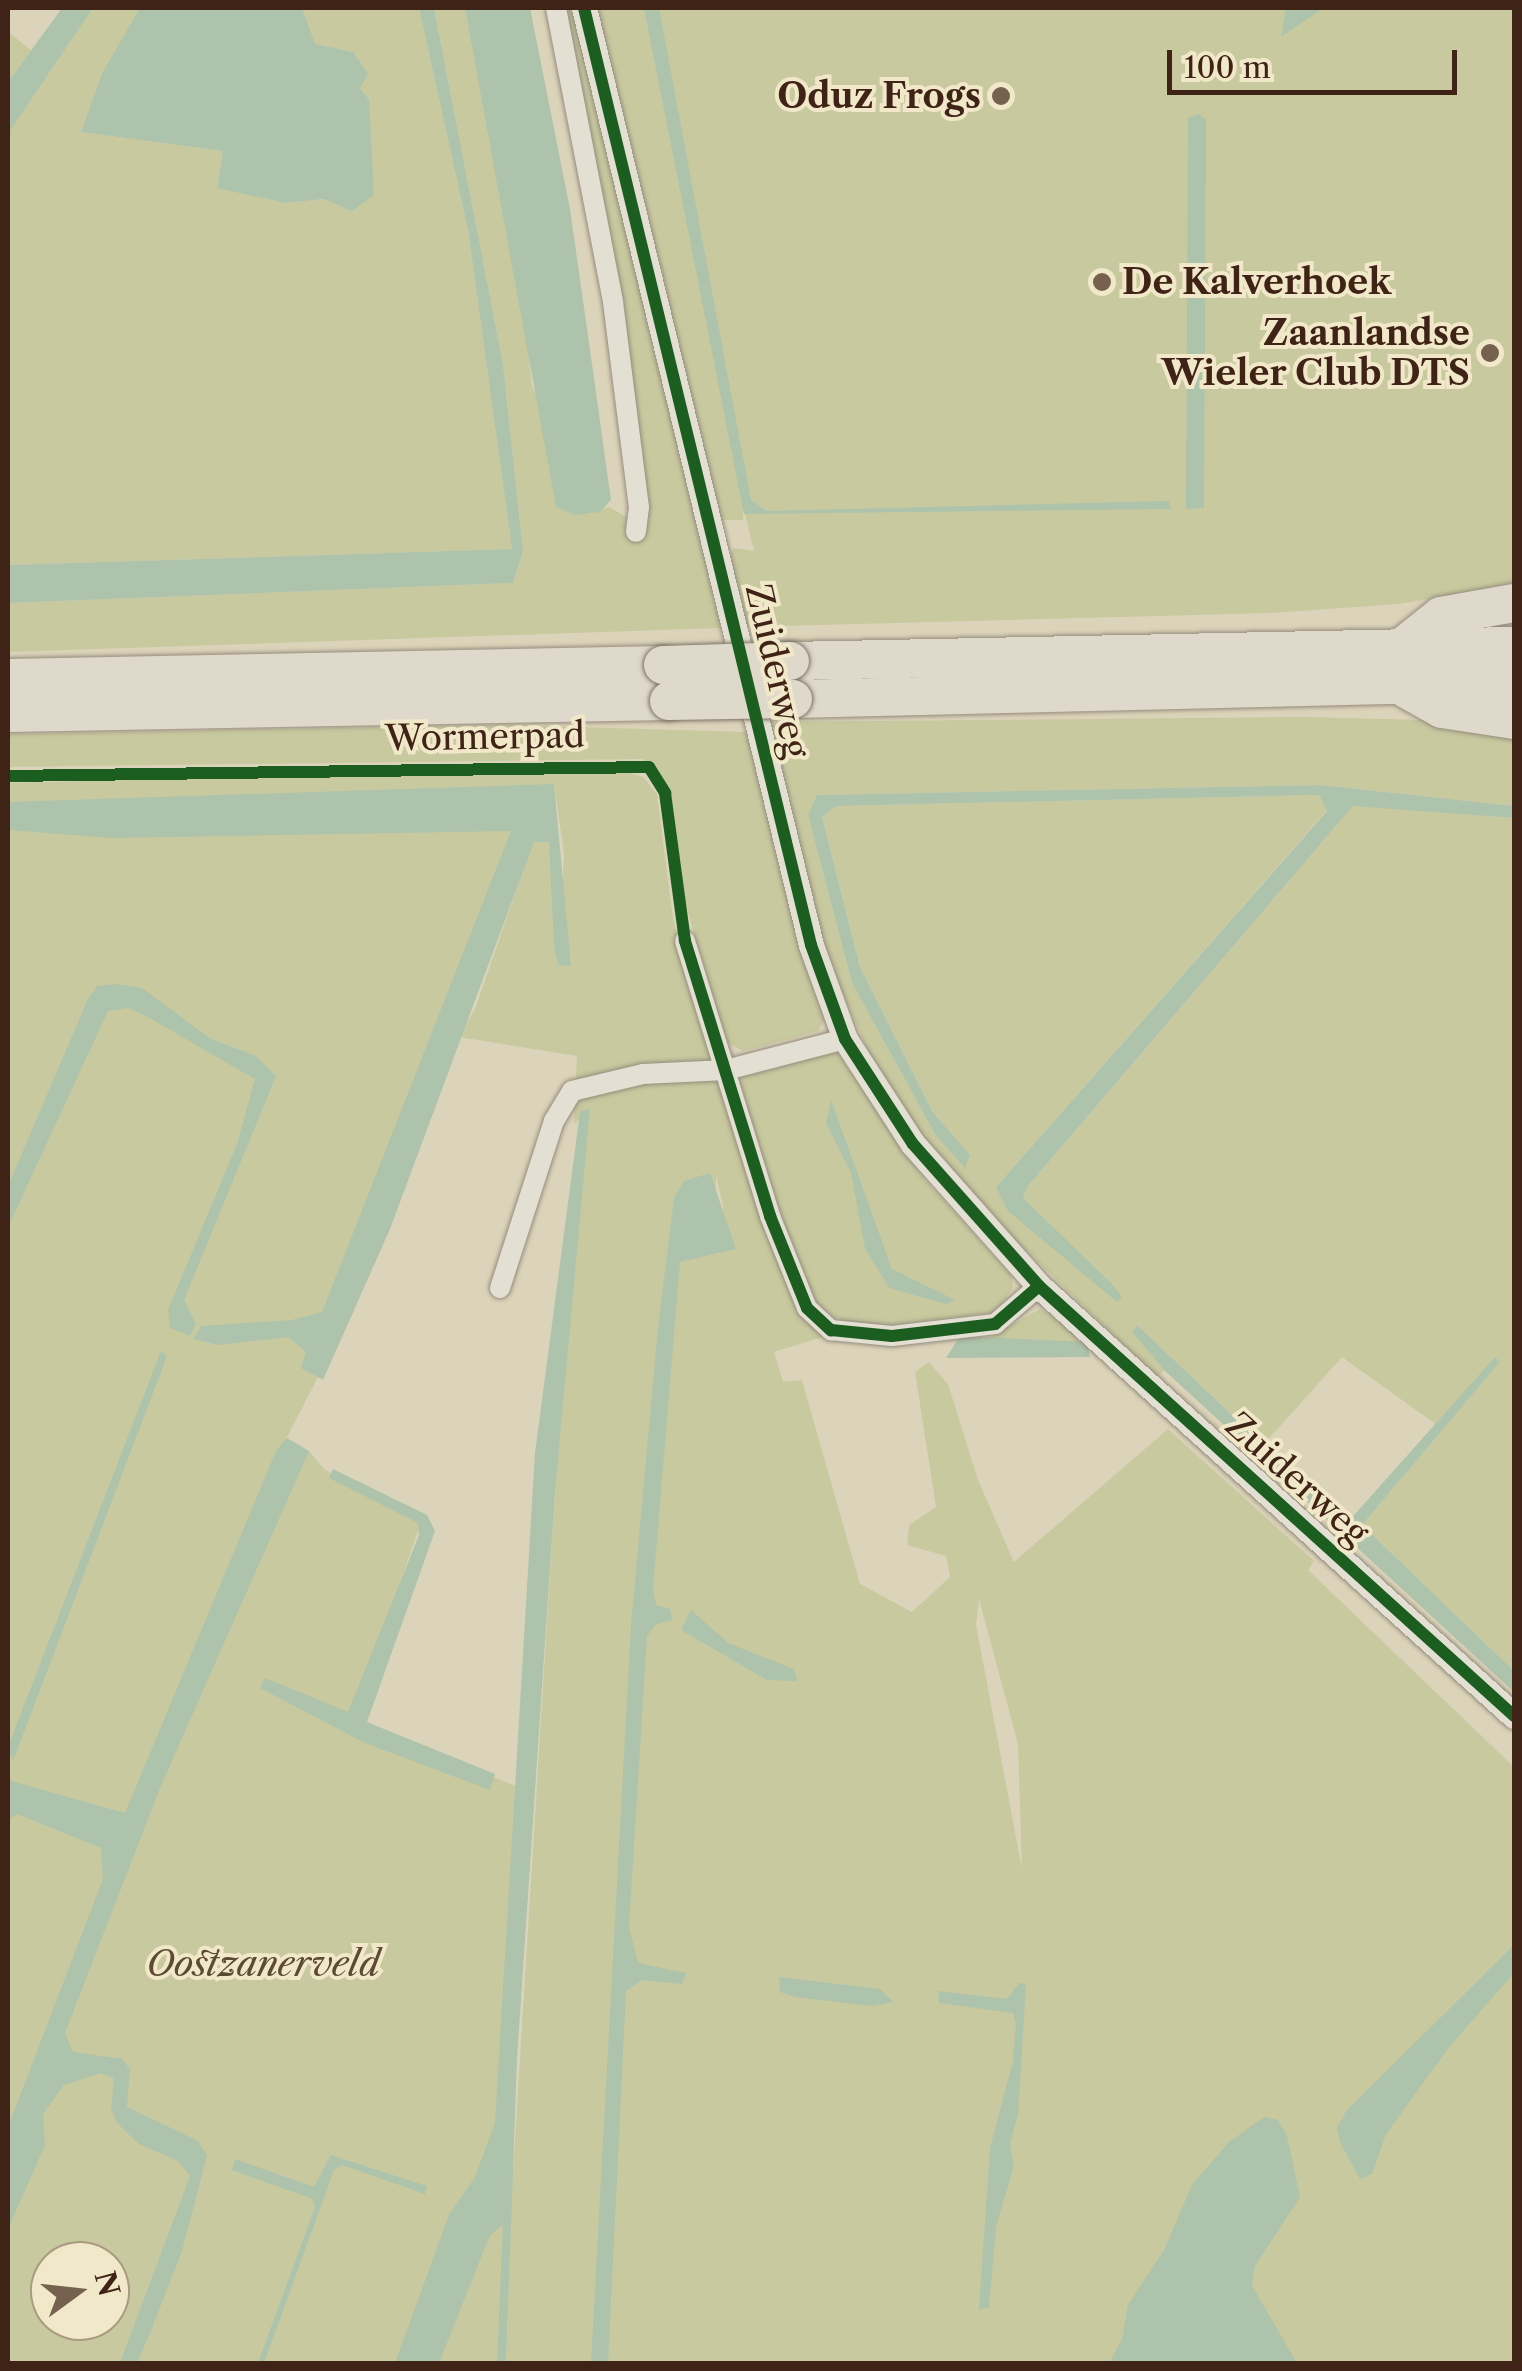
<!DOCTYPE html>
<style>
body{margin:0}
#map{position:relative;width:1522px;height:2371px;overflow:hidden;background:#dcd4ba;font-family:"Libre Caslon Text",serif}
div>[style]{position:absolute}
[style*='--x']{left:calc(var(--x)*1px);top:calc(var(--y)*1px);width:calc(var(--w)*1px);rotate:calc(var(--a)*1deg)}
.green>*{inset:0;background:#c8c99f}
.water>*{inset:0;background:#adc3ab}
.roads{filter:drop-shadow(0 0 2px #958c7d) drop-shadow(0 0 2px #958c7d)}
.minor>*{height:20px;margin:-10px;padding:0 10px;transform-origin:10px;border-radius:10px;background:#e3dfd2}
.tertiary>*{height:25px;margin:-12.5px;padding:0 12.5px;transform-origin:12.5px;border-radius:12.5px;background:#e3dfd2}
.motorway>*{height:38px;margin:-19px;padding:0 19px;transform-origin:19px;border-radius:19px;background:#ded9ca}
.bridges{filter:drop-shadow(0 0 2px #7e7567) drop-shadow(0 0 2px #7e7567)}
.motorway-bridge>*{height:38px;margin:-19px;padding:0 19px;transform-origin:19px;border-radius:19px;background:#ded9ca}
.cycleway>*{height:12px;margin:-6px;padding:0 6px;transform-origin:6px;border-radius:6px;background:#1b5e20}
.dots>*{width:28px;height:28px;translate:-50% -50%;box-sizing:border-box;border:5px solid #f1e8c9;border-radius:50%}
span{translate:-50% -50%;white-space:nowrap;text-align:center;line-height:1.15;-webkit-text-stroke:8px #f1e8c9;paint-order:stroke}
.poi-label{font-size:35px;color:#3f2316;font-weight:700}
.right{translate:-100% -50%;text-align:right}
.left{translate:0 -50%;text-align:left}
.street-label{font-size:35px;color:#3f2316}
.park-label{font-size:35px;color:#5d4a33;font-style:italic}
.frame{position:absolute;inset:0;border:10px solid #3f2316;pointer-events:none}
.north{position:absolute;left:30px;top:2241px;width:100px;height:100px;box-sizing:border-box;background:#f1e8c9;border:2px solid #aa9981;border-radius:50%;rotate:75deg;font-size:28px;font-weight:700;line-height:40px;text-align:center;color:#3f2316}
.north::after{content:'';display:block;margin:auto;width:35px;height:45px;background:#76614f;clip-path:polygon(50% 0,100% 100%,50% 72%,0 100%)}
.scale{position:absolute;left:1167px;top:50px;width:290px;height:45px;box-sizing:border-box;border:5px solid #3f2316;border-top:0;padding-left:12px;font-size:30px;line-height:35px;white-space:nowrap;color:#3f2316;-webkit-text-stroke:8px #f1e8c9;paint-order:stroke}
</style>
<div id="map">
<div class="green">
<div style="clip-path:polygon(93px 8px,140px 8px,102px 73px,81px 132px,224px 151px,217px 187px,286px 203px,324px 199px,352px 210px,374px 195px,353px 52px,314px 44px,302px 8px,419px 8px,468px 230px,512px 549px,8px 565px,8px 134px)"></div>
<div style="clip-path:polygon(434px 8px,465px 8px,522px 298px,532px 386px,589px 514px,609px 507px,643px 527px,562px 8px,574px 8px,721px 628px,8px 652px,8px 603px,513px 583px,523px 551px,503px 364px)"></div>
<div style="clip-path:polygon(590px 8px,1514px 8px,1514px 585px,1398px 604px,1272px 613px,744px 627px,728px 557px,734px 548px,754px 551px,743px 505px,743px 520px,717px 520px)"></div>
<div style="clip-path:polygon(8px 32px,31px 50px,8px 82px)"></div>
<div style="clip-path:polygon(1307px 717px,1423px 720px,1514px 733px,1514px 806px,1321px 785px,817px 795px,808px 815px,852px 983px,935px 1134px,970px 1155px,932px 1111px,860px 967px,822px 817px,836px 806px,1319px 795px,1327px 810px,996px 1187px,1122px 1297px,1023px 1198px,1028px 1186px,1354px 805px,1514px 818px,1514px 1671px,1362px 1525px,1500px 1362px,1494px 1358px,1437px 1425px,1342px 1357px,1264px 1444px,1137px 1325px,1132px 1332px,1164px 1370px,1157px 1377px,1012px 1237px,906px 1118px,877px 1070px,827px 959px,766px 722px)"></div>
<div style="clip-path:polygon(504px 725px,747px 732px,825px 1018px,818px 1031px,743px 1051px,726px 1042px,685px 902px,671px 794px,657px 768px,642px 759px,8px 767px,8px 734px)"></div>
<div style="clip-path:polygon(evenodd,614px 768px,643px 777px,657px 794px,673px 919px,710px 1053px,789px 1292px,826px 1336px,774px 1352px,783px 1382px,802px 1380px,860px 1584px,912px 1612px,950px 1577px,946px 1556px,907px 1545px,909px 1525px,936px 1507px,915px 1372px,929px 1362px,948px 1384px,978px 1480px,1014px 1562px,1168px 1429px,1314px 1561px,1308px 1570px,1514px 1767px,1514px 2363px,506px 2363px,509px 2279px,503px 2363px,8px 2363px,8px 783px,614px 768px,554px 784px,564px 854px,558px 965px,549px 842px,533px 842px,475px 1009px,459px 1037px,577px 1056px,574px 1124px,589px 1109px,555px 1493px,513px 2171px,518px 1787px,353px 1719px,422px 1519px,325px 1470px,309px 1451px,302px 1461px,285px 1441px,317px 1379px,554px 784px,614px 768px,716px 1175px,723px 1206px,719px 1254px,714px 1254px,716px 1175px,614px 768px,979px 1599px,1018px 1744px,1022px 1869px,976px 1625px,979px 1599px,614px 768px,50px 2261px,110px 2261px,110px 2321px,50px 2321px,50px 2261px)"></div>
<div style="clip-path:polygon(837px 1051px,924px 1179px,1011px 1275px,1013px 1288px,996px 1312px,862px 1329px,823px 1312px,801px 1280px,738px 1081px,741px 1070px)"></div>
<div style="clip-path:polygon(1040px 1309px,1079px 1332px,1078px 1343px,988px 1338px)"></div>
</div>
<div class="water">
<div style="clip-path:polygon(62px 8px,93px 8px,8px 134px,8px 82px)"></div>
<div style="clip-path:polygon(140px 8px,302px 8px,315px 44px,353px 52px,368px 74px,360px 88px,369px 100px,374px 195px,352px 211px,324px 199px,286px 203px,217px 188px,223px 151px,81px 132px,102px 73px)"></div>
<div style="clip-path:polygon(419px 8px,434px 8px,503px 364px,523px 551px,513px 583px,8px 603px,8px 565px,512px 549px,468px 230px)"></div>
<div style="clip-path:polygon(465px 8px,530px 8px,570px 209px,593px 371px,611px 500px,600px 512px,575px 515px,556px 507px)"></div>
<div style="clip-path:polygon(644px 8px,659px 8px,751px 500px,767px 511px,1169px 501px,1171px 509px,744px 514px)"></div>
<div style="clip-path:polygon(1286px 8px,1323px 8px,1281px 37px)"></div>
<div style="clip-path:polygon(1198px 114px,1206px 119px,1204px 508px,1186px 509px,1188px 118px)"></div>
<div style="clip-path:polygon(554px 784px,571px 966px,558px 965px,554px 946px,549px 842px,534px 842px,390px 1229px,323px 1380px,301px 1368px,306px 1352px,288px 1337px,218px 1345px,193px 1339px,201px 1326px,292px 1320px,322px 1312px,511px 831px,111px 838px,8px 830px,8px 802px)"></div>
<div style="clip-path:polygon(1321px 785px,1514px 806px,1514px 818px,1353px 806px,1028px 1186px,1023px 1198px,1113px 1285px,1122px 1297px,1117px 1302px,1008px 1211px,996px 1187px,1327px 811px,1319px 795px,837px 806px,822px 817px,860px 967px,932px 1111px,970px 1155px,965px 1168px,935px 1134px,852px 983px,808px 815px,817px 795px)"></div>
<div style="clip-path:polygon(116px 984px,142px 988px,211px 1039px,256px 1056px,276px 1076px,184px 1300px,196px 1324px,190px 1336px,170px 1328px,168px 1310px,237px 1144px,255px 1079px,241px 1071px,146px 1016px,128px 1008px,108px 1011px,8px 1227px,8px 1186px,88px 999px,97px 986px)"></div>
<div style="clip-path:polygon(831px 1100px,892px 1269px,955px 1300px,946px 1304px,889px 1288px,865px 1248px,851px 1173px,826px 1123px)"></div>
<div style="clip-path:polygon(590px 1108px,555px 1493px,517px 2059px,506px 2363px,497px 2363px,503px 2225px,490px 2235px,439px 2363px,395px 2363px,449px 2215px,475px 2177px,495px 2123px,535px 1453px,580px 1112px)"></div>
<div style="clip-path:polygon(710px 1173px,736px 1249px,680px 1262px,653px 1588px,656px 1605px,670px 1609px,673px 1620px,656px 1624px,647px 1636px,629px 1927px,638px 1963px,686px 1973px,682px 1984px,642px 1980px,626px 1991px,608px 2363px,591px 2363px,631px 1626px,658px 1328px,674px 1198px,684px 1181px)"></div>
<div style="clip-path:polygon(1137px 1325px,1347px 1523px,1495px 1357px,1500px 1362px,1362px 1525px,1514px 1671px,1514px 1692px,1164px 1370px,1132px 1332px)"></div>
<div style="clip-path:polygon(960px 1336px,1087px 1342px,1090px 1357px,946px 1358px)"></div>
<div style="clip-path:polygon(161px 1351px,167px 1356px,13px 1761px,8px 1747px)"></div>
<div style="clip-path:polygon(287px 1438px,309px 1451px,160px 1788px,65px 2033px,73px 2052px,122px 2059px,130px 2069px,127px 2107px,198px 2141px,207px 2156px,182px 2251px,150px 2333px,137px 2363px,120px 2363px,190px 2176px,178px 2161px,139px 2144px,117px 2123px,111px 2109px,114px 2079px,101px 2073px,64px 2085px,43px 2114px,45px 2145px,8px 2229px,8px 2127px,103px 1879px,101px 1848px,17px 1814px,8px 1819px,8px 1780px,125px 1813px,276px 1451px)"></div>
<div style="clip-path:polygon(333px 1469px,427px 1515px,435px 1531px,367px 1722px,495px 1774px,490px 1790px,365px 1743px,260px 1688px,265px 1678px,348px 1712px,419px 1535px,418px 1523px,329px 1478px)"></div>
<div style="clip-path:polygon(691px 1610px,728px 1643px,794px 1669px,797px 1681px,767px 1680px,681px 1630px)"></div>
<div style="clip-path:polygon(1514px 1945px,1514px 1973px,1450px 2046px,1386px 2134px,1372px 2174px,1360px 2179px,1340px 2142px,1337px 2127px,1347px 2110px)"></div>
<div style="clip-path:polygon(779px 1977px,880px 1989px,893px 2002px,872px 2006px,795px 1997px,780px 1992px)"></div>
<div style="clip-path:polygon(1019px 1983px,1026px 1984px,1018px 2113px,1010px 2144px,1014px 2166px,996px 2227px,989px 2307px,979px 2310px,990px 2148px,1013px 2061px,1016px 2023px,1013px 2013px,939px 2003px,938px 1991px,1007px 1999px)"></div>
<div style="clip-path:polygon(1264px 2117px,1278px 2120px,1287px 2136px,1300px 2197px,1255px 2266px,1252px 2286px,1297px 2363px,1109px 2363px,1122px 2339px,1128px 2305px,1164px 2250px,1192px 2185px,1229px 2142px)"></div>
<div style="clip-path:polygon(331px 2155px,427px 2186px,425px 2194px,342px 2165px,334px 2170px,264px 2363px,258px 2363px,315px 2207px,313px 2199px,232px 2170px,235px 2159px,314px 2187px)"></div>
</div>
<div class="roads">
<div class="minor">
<div style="--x:556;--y:8;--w:299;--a:79"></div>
<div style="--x:613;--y:302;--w:207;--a:82.8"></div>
<div style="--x:639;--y:507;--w:25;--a:97"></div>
<div style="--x:685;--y:941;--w:288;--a:72.8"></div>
<div style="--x:770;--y:1216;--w:99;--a:68.1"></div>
<div style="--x:807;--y:1308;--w:33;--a:43"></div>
<div style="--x:831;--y:1330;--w:61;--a:5.6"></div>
<div style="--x:892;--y:1336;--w:104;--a:-6.6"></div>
<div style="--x:995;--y:1324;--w:58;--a:-40.8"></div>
<div style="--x:500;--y:1288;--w:176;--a:-72.1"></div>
<div style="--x:554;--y:1121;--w:35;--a:-59"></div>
<div style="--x:572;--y:1091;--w:73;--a:-13.5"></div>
<div style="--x:643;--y:1074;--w:83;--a:-2.8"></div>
<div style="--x:726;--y:1070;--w:123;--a:-14.6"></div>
</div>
<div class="tertiary">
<div style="--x:584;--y:8;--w:964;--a:76.38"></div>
<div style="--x:811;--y:945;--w:100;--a:70.1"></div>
<div style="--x:845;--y:1039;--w:125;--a:57.1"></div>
<div style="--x:913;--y:1144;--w:190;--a:48.4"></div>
<div style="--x:1039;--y:1286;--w:641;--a:42.15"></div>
</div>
<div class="motorway">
<div style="--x:1401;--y:648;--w:51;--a:-38.7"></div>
<div style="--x:1441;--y:616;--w:74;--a:-10.1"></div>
<div style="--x:790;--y:661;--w:724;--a:-1.19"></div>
<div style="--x:8;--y:678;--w:655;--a:-1.14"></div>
<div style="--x:1406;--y:689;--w:41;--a:29.1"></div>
<div style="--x:1442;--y:709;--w:73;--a:8.7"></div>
<div style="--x:793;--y:699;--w:721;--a:-1.35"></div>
<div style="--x:8;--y:713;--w:661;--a:-1.04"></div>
</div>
</div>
<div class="bridges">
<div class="motorway-bridge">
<div style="--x:663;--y:665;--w:127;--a:-1.8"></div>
<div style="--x:669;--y:701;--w:124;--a:-0.9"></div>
</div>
</div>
<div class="cycleway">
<div style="--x:584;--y:8;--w:964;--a:76.38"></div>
<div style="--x:811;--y:945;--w:100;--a:70.1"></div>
<div style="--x:845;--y:1039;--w:125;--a:57.1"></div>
<div style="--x:913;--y:1144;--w:190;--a:48.4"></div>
<div style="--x:1039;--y:1286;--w:641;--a:42.15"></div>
<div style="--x:8;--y:776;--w:641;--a:-0.8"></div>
<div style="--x:649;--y:767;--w:31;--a:58"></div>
<div style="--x:665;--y:793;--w:149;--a:82.3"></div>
<div style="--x:685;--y:941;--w:288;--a:72.8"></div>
<div style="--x:770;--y:1216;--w:99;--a:68.1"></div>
<div style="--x:807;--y:1308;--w:33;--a:43"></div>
<div style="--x:831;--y:1330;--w:61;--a:5.6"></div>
<div style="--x:892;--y:1336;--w:104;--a:-6.6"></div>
<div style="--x:995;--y:1324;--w:58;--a:-40.8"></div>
</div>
<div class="dots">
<div style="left:1001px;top:96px;background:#76614f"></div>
<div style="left:1102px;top:282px;background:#76614f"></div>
<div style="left:1490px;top:353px;background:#76614f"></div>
</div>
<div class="poi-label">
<span class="right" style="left:981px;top:96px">Oduz Frogs</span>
<span class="left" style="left:1122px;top:282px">De Kalverhoek</span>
<span class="right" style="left:1470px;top:353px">Zaanlandse<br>Wieler Club DTS</span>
</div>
<div class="street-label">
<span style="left:777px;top:671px;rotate:77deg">Zuiderweg</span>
<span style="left:485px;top:737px;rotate:-1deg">Wormerpad</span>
<span style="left:1297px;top:1479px;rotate:42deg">Zuiderweg</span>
</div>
<div class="park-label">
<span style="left:263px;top:1964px">Oostzanerveld</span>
</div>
<div class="frame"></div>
<div class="north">N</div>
<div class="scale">100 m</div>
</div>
